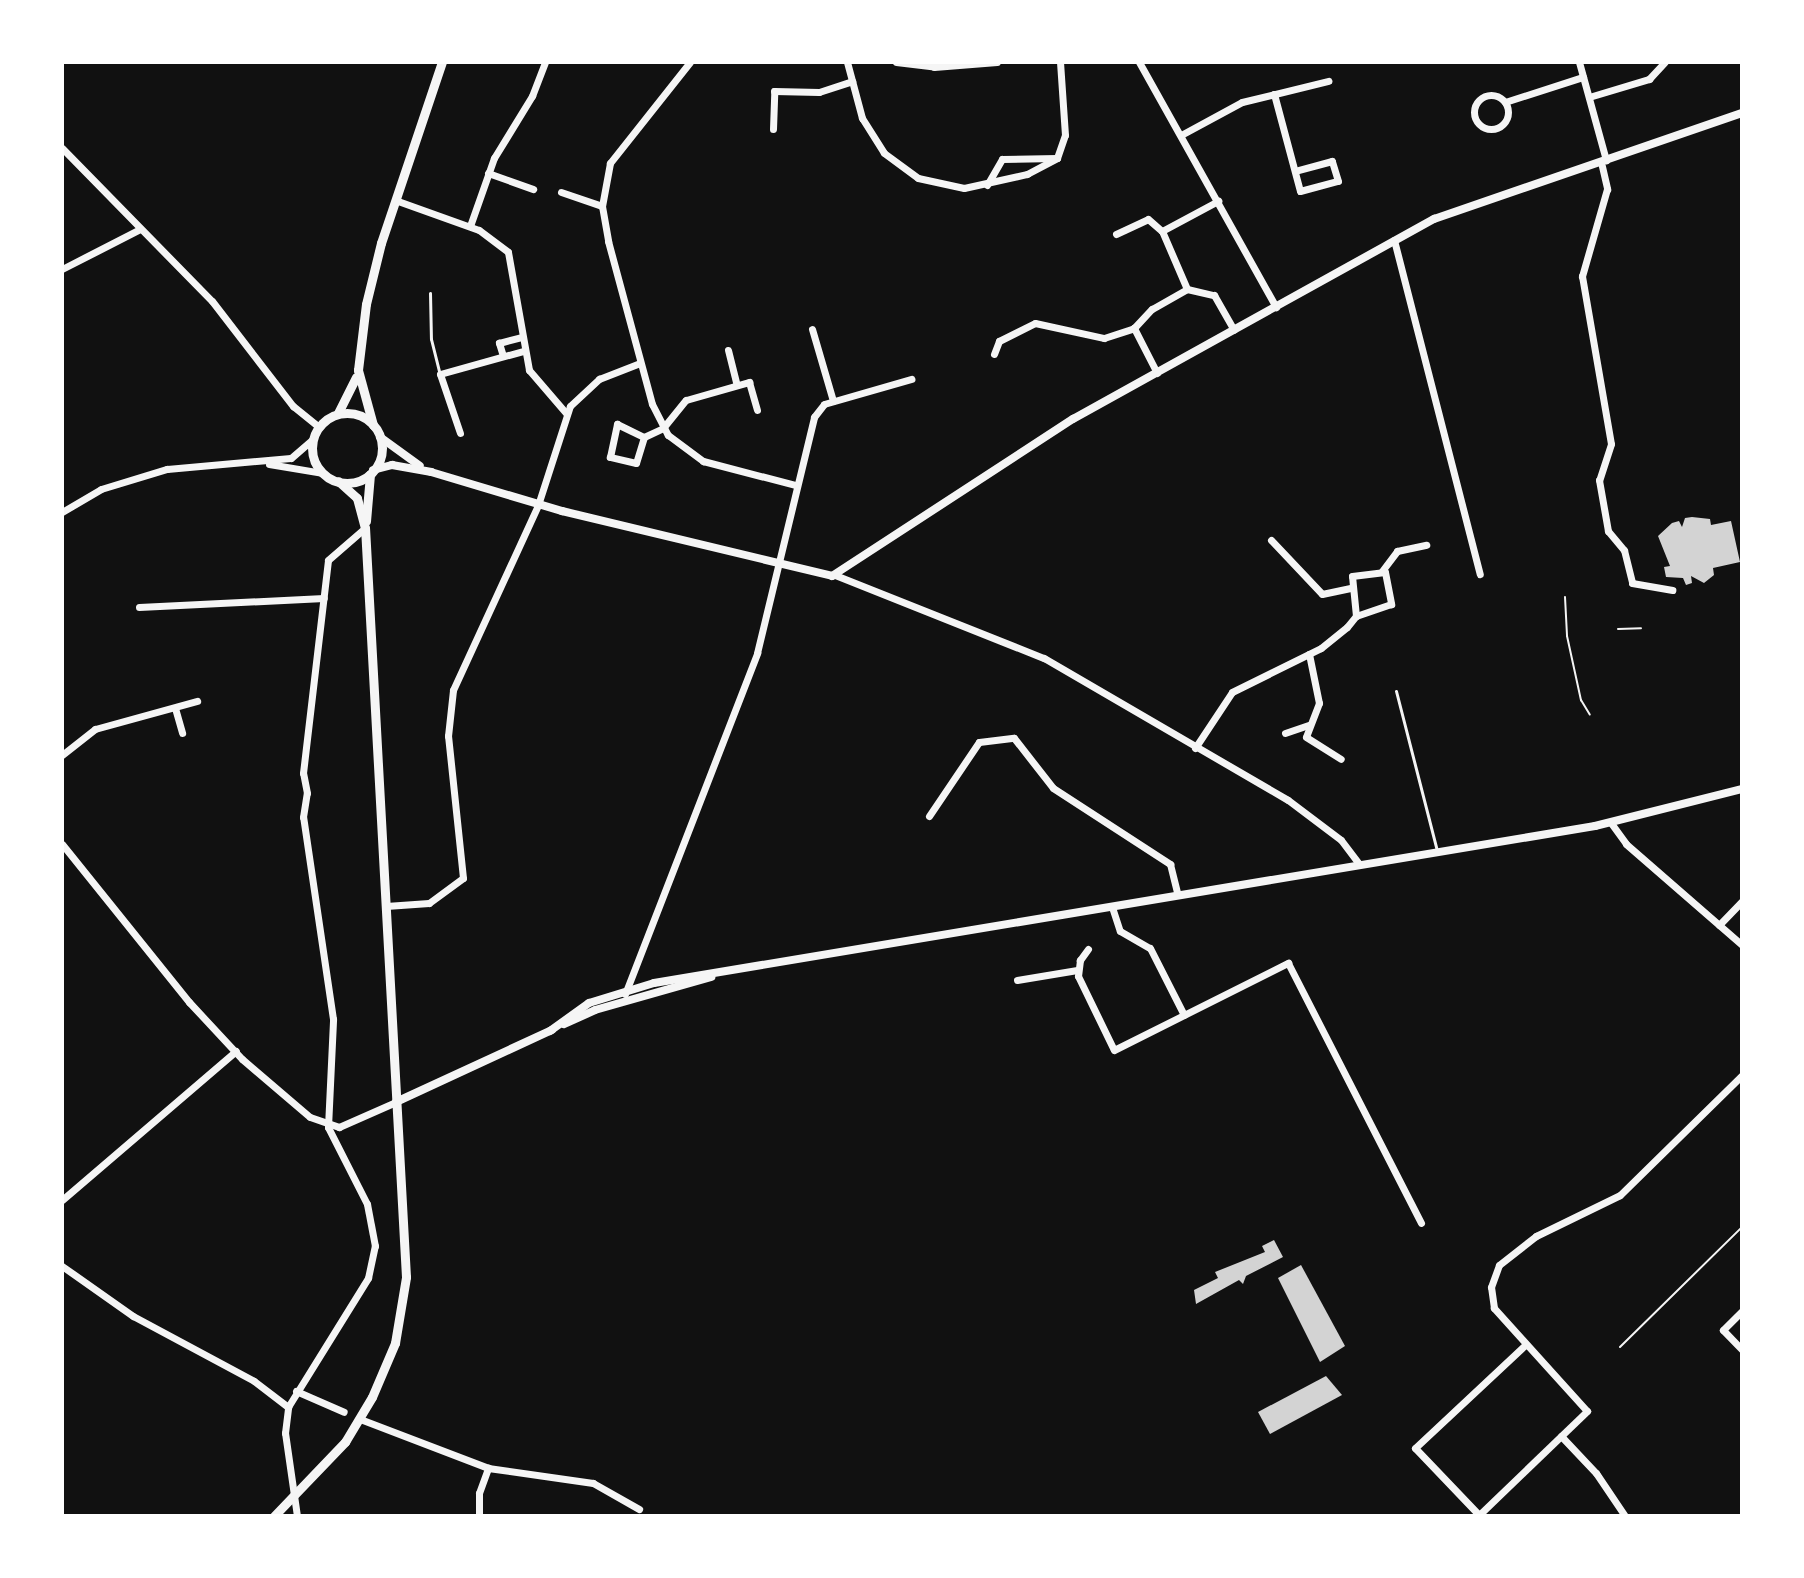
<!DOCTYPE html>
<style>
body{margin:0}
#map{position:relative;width:1804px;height:1578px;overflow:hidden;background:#111;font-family:Manrope,sans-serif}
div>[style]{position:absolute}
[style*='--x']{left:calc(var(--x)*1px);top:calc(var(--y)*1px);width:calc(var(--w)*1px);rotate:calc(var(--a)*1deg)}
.building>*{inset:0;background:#d3d3d3}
.path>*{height:2px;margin:-1px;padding:0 1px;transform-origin:1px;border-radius:1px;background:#f5f5f5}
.service>*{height:3px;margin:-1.5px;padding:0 1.5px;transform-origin:1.5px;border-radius:1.5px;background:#f5f5f5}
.minor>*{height:7px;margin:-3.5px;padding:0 3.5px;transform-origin:3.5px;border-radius:3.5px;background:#f5f5f5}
.minor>.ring{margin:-3.5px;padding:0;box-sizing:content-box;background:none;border:7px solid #f5f5f5;border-radius:50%}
.tertiary>*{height:8px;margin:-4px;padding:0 4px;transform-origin:4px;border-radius:4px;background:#f5f5f5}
.secondary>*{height:9px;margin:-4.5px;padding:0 4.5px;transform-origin:4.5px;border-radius:4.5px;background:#f5f5f5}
.secondary>.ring{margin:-4.5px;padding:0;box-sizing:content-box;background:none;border:9px solid #f5f5f5;border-radius:50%}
span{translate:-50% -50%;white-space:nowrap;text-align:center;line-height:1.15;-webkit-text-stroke:6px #fff;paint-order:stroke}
.frame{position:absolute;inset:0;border:64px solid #fff;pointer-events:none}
</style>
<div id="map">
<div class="building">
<div style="clip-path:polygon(1692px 517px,1710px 519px,1711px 525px,1731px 521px,1740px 562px,1713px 568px,1714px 575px,1704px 583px,1691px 576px,1692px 583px,1686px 585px,1683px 578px,1666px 577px,1664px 567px,1670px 566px,1658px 536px,1672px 523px,1679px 521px,1682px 527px,1685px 518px)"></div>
<div style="clip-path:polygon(1274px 1240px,1283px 1257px,1246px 1276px,1243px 1284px,1239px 1280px,1196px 1304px,1194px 1290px,1218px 1278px,1215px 1272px,1265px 1252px,1262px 1246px)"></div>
<div style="clip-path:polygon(1301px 1265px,1345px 1346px,1320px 1362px,1278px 1278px)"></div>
<div style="clip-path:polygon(1326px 1376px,1342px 1395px,1270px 1434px,1258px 1412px)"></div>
</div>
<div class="path">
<div style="--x:1565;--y:597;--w:39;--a:87"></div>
<div style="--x:1567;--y:636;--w:66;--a:77.7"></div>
<div style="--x:1581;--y:700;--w:17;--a:59"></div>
<div style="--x:1618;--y:629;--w:23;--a:-2"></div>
<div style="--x:1620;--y:1347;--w:171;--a:-44.5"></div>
</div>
<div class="service">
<div style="--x:430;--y:293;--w:46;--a:88.8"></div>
<div style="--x:431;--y:339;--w:36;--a:76"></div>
<div style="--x:1396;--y:691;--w:165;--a:75.6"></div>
</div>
<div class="minor">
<div style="--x:690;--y:62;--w:129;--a:128.4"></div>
<div style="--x:610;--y:163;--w:44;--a:100.5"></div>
<div style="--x:602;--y:206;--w:36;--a:80"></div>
<div style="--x:608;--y:241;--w:169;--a:74.9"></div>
<div style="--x:652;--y:404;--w:35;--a:63"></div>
<div style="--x:668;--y:435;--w:44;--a:36.6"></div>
<div style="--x:703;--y:461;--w:95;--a:14.6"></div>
<div style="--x:847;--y:62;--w:58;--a:75"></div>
<div style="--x:862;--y:118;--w:41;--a:57.8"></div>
<div style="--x:884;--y:153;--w:42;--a:36.3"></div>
<div style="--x:918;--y:178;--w:47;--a:12.3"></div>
<div style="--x:964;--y:188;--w:65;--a:-12.5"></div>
<div style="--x:1027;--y:174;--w:34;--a:-28"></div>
<div style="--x:1057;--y:158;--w:24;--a:-71"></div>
<div style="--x:1065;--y:135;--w:73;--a:-93.9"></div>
<div style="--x:896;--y:62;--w:38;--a:7"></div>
<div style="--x:934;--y:67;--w:63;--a:-4.5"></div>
<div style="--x:1139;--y:62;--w:281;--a:60.8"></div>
<div style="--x:1579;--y:62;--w:102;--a:74.6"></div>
<div style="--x:1274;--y:94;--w:100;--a:75"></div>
<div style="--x:1300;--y:191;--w:39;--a:-15"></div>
<div style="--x:1338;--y:181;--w:21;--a:-107"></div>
<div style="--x:1332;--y:161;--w:38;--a:165"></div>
<div class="ring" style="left:1474px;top:95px;width:27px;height:27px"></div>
<div style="--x:1589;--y:97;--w:63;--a:-16.7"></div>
<div style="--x:1649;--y:79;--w:23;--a:-47"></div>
<div style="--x:1505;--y:102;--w:82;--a:-17.8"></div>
<div style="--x:773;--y:129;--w:38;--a:-88"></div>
<div style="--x:774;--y:91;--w:45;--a:1.3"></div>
<div style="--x:819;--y:92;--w:35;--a:-18"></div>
<div style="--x:1181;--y:135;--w:69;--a:-28.4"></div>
<div style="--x:1242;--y:102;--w:89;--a:-13.7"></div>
<div style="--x:62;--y:148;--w:214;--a:45.6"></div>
<div style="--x:212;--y:301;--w:133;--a:52.4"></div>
<div style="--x:293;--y:406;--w:33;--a:39"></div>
<div style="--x:1601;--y:162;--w:28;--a:77"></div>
<div style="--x:1607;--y:189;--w:91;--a:106"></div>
<div style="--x:1582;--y:276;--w:170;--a:80.2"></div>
<div style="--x:1611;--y:444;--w:38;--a:108"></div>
<div style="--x:1599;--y:480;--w:52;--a:80"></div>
<div style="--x:1608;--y:531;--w:25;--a:50"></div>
<div style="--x:1624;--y:550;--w:34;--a:76"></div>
<div style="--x:1632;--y:583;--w:41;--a:9.9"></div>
<div style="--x:488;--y:173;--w:48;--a:19.6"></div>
<div style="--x:987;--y:185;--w:30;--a:-60"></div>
<div style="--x:1002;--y:159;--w:55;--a:-1"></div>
<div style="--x:561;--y:192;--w:43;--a:18.9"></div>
<div style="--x:395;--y:200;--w:89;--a:19.7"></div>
<div style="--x:479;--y:230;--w:36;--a:37"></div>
<div style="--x:508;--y:252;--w:120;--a:79.9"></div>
<div style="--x:529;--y:370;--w:57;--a:49.3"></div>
<div style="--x:470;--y:226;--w:72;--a:-70.6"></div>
<div style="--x:494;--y:158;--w:73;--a:-58.5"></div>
<div style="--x:532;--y:96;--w:36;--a:-69"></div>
<div style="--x:1116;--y:234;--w:35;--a:-25"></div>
<div style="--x:1148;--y:219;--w:18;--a:41"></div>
<div style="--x:1394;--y:240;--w:345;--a:75.6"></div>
<div style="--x:62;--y:269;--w:88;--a:-27.1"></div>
<div style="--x:1187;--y:289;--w:28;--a:13"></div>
<div style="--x:1214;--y:295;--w:40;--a:60.3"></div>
<div style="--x:812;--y:329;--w:75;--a:73.7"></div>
<div style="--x:728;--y:350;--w:36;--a:76"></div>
<div style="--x:994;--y:354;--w:14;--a:-69"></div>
<div style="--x:999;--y:341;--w:40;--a:-26.6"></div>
<div style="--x:1035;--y:323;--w:71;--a:12.3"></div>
<div style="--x:1104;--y:338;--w:32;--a:-18"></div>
<div style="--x:503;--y:356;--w:14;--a:-107"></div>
<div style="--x:499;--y:343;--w:23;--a:-15"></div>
<div style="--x:1157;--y:373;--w:51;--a:-117.1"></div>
<div style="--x:1134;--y:328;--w:26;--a:-47"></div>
<div style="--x:1152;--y:309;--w:40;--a:-29.7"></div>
<div style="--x:1187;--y:289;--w:63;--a:-113.3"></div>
<div style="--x:1162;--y:231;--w:64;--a:-28.2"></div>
<div style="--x:617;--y:424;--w:30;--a:26"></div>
<div style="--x:644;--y:437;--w:27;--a:107"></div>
<div style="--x:636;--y:463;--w:27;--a:-167"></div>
<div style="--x:610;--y:457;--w:34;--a:-78"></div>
<div style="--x:460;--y:433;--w:62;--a:-108.7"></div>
<div style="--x:440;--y:374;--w:86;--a:-15.5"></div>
<div style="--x:644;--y:437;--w:21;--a:-25"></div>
<div style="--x:663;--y:428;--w:36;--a:-51"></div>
<div style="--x:686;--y:400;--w:66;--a:-15.9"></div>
<div style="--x:749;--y:382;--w:29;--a:74"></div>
<div style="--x:269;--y:464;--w:55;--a:9.5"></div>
<div style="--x:62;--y:512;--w:45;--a:-30.5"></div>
<div style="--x:101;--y:489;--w:69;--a:-16.9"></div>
<div style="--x:167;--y:469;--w:124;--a:-5.1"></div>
<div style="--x:291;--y:458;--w:30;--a:-41"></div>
<div style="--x:1271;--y:540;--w:74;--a:46.6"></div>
<div style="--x:1322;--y:594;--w:29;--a:-12"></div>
<div style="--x:1382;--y:571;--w:25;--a:-53"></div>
<div style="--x:1397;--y:551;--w:30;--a:-12"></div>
<div style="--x:835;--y:575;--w:225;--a:21.7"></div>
<div style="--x:1044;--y:658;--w:282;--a:30.2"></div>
<div style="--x:1288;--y:800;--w:66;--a:37"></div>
<div style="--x:1341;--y:840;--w:30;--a:53"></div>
<div style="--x:139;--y:607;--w:185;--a:-2.8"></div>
<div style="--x:1309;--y:654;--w:50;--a:78.5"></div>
<div style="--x:1319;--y:703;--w:36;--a:111"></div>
<div style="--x:1306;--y:737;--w:41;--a:32.2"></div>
<div style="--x:175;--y:708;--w:26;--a:74"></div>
<div style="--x:1285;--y:733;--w:24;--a:-19"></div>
<div style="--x:1195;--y:748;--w:67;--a:-56.5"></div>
<div style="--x:1232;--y:692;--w:99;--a:-26.3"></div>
<div style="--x:1321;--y:648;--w:33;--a:-39"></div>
<div style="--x:1347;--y:627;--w:14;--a:-51"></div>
<div style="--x:1356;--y:616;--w:40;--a:-95.7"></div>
<div style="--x:1352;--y:576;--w:33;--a:-7"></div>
<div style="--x:1385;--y:572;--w:33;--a:79"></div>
<div style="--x:1391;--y:604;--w:37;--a:161"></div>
<div style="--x:62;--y:755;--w:42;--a:-38.2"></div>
<div style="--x:95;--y:729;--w:106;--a:-15.4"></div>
<div style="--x:929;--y:816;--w:89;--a:-56"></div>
<div style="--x:979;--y:742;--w:35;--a:-7"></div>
<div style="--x:1014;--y:738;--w:63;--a:52"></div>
<div style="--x:1053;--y:788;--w:140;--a:33"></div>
<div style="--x:1170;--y:864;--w:32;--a:76"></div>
<div style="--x:1611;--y:823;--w:26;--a:54"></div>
<div style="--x:1626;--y:844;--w:154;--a:41"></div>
<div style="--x:62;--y:844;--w:203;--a:51.2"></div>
<div style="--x:189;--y:1002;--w:78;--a:47.1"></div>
<div style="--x:242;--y:1059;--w:89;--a:40.5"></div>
<div style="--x:310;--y:1117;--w:31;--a:19"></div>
<div style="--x:339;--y:1127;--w:62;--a:-23.7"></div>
<div style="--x:386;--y:906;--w:43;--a:-4"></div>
<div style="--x:429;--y:903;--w:42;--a:-36.3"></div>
<div style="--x:463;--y:878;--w:143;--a:-96"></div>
<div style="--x:448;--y:736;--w:46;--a:-83.8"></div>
<div style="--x:453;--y:690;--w:204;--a:-65.3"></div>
<div style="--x:538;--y:505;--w:104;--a:-72.1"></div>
<div style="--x:570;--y:406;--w:40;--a:-43"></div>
<div style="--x:599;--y:379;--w:44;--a:-21.3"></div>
<div style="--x:1112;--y:907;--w:25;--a:72"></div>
<div style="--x:1120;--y:931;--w:34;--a:30"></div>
<div style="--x:1150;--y:948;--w:75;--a:63.1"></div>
<div style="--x:1719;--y:925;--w:33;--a:-46"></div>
<div style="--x:1088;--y:949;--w:14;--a:126"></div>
<div style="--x:1080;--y:960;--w:16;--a:97"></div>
<div style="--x:1078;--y:976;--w:82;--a:64.1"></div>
<div style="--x:1114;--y:1050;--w:195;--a:-26.6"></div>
<div style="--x:1288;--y:963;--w:292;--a:62.9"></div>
<div style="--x:1017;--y:980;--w:61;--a:-9.5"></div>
<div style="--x:625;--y:994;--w:366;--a:-68.8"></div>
<div style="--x:757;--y:653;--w:243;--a:-76.4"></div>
<div style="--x:814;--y:417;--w:16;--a:-52"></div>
<div style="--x:824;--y:404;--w:91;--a:-16"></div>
<div style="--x:62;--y:1200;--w:229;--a:-40.6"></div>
<div style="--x:62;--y:1266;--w:87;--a:35.2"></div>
<div style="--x:133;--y:1316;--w:137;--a:28.2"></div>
<div style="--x:254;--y:1381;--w:43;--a:37.4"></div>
<div style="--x:1742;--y:1311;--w:27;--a:135"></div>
<div style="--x:1723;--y:1330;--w:28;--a:46"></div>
<div style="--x:296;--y:1391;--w:52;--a:23.6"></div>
<div style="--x:360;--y:1419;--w:137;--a:20.9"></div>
<div style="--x:488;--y:1468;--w:106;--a:8.1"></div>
<div style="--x:593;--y:1483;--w:53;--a:29.5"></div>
<div style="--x:1561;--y:1436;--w:51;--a:46.6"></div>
<div style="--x:1596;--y:1473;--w:52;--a:56"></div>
<div style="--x:1479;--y:1515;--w:150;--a:-43.9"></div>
<div style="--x:1587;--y:1411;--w:139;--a:-132.1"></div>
<div style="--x:1494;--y:1308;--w:21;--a:-98"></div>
<div style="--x:1491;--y:1287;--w:23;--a:-70"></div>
<div style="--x:1499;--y:1265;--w:47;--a:-38.1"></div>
<div style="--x:1536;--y:1236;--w:93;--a:-26"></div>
<div style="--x:1620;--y:1195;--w:171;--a:-44.5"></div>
<div style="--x:297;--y:1516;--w:84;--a:-98.2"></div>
<div style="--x:285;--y:1433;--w:26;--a:-83"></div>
<div style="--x:288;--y:1407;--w:152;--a:-58.2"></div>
<div style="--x:368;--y:1278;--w:33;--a:-78"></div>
<div style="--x:375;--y:1246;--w:43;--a:-100.8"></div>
<div style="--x:367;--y:1204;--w:86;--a:-116.9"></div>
<div style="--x:328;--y:1127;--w:108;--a:-87.3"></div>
<div style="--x:333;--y:1019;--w:204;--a:-98.4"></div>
<div style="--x:303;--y:817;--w:24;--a:-81"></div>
<div style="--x:307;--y:793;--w:20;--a:-101"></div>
<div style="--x:303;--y:773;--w:214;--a:-83.3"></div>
<div style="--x:328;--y:560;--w:49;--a:-40.9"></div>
<div style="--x:479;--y:1516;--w:23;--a:-90"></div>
<div style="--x:479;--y:1493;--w:27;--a:-70"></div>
<div style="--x:1480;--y:1516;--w:94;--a:-133.7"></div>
<div style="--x:1415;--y:1448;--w:151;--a:-43.1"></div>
</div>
<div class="tertiary">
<div style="--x:380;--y:437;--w:49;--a:35.9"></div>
<div style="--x:373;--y:470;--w:20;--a:-15"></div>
<div style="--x:392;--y:465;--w:40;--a:10"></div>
<div style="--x:431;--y:472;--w:137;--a:16.6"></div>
<div style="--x:562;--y:511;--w:278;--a:13.5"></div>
<div style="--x:832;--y:576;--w:288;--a:-33.1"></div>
<div style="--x:1073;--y:419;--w:413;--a:-29"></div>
<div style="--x:1434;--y:219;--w:326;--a:-19"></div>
<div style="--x:564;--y:1024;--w:34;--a:-24"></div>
<div style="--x:595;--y:1010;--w:121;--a:-15.9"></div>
<div style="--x:550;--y:1031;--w:48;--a:-35.7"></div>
<div style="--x:589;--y:1003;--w:68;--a:-17.1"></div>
<div style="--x:654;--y:983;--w:954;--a:-9.47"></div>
<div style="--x:1595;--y:826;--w:152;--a:-14.1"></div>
<div style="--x:396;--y:1102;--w:172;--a:-24.8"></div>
</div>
<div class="secondary">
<div style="--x:338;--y:413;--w:40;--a:-63.4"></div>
<div class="ring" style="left:312px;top:413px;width:61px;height:61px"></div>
<div style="--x:373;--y:425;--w:57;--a:-105.3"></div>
<div style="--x:358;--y:370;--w:66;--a:-83.1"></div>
<div style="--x:366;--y:304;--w:63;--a:-76.2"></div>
<div style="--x:381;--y:243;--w:191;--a:-71.4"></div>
<div style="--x:366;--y:521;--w:47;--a:-85.1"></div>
<div style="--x:274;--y:1516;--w:103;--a:-46.2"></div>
<div style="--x:345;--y:1442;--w:52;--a:-59"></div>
<div style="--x:372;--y:1397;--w:59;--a:-66.9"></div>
<div style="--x:395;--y:1343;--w:67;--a:-80.5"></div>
<div style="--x:406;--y:1277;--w:750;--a:-93.13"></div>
<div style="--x:365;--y:528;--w:31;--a:-105"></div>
<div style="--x:357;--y:498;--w:25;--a:-138"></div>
</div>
<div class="frame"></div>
</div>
